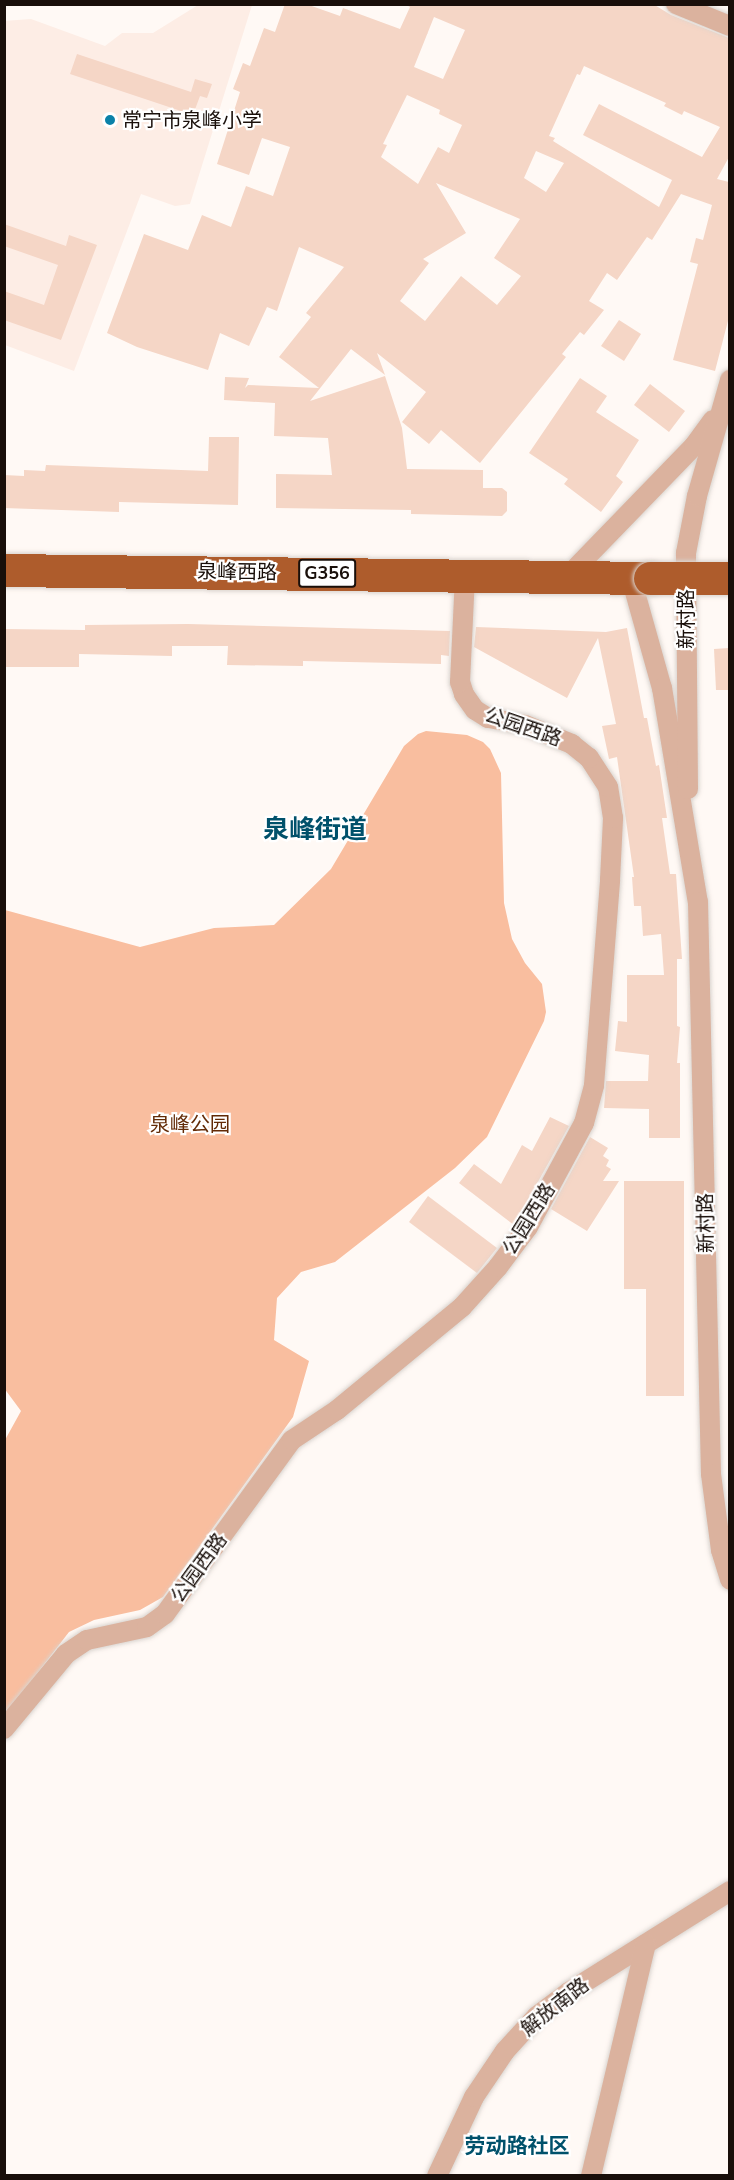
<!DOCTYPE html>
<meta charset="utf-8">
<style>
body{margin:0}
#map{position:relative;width:734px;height:2180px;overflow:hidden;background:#fff9f5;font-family:"Nunito Sans","Noto Sans SC",sans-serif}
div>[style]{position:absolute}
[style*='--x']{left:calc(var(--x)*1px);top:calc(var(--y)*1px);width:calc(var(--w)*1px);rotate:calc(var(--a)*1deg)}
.built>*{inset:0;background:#fdede5}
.green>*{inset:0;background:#f9be9f}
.building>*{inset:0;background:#f5d6c6}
.roads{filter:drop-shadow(0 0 2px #dad4cf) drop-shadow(0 0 2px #dad4cf)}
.street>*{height:20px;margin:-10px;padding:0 10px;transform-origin:10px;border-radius:10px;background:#dbb29e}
.highway>*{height:33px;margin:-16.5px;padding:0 16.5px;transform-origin:16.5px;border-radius:16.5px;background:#ae5c2c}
.bridges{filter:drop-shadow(0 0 2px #dad4cf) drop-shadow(0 0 2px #dad4cf)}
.highway-bridge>*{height:33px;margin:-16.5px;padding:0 16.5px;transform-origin:16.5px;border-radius:16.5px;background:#ae5c2c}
.dots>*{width:16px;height:16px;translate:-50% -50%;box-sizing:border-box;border:3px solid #fff;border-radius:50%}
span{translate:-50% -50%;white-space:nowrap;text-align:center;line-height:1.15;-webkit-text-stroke:4.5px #fff;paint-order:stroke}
.shield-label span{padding:2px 4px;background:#fff;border:2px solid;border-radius:4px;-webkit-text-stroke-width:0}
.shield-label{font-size:18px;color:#190f0a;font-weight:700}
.poi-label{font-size:20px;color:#190f0a}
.left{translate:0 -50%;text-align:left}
.street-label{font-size:20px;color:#190f0a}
.park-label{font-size:20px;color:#632b07}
.neighbourhood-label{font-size:21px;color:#00516b;font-weight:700}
.district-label{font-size:26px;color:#00516b;font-weight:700}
.frame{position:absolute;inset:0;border:6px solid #190f0a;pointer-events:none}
</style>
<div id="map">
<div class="built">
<div style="clip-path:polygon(198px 5px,252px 5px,190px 204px,175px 206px,141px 194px,74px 371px,5px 345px,4px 21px,31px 19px,105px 46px,122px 33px,153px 33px)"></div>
</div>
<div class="green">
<div style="clip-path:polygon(426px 731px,467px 735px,483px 742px,490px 749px,501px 773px,504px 903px,512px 939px,525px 963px,542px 984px,546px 1012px,544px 1021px,487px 1137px,455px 1168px,335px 1262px,301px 1272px,277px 1298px,274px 1340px,309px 1361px,293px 1417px,163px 1597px,140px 1610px,94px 1620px,69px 1632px,8px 1711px,5px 1708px,5px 1440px,21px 1411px,4px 1388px,5px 910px,140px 947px,214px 928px,274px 925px,331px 869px,404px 746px,418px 734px)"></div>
</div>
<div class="building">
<div style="clip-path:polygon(evenodd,285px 4px,306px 4px,340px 16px,343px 8px,400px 29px,410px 7px,405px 4px,653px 4px,671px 15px,729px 38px,729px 157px,717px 179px,729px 182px,729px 317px,715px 371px,673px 360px,698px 264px,690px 262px,696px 238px,703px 240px,712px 205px,681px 194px,652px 240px,647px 237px,617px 280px,607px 273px,589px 301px,604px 310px,584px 335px,580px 332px,562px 354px,566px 357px,480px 463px,441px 430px,429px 444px,402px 422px,426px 392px,377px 353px,385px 375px,351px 349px,310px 401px,385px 376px,402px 428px,407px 469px,483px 470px,483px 488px,502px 488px,507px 492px,507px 511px,502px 516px,411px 514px,411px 510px,276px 508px,276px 474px,332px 475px,328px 438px,274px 436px,275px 403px,224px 400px,225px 377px,249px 378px,245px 388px,248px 385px,319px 388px,279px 357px,311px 317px,306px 313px,344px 267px,299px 247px,277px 311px,267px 307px,249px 346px,220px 333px,208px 370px,137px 347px,107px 333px,144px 234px,188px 250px,202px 215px,231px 227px,246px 186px,273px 196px,290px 147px,262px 138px,249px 175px,217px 164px,240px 92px,233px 89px,243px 63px,250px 66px,264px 28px,275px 32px,285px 4px,434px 17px,465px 30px,443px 79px,414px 67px,434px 17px,285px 4px,584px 66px,666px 103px,664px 106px,682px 115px,684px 111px,720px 127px,702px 157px,599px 104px,583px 135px,672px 180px,659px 207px,553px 141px,555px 138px,549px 136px,577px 74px,580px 75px,584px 66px,285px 4px,407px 95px,440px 110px,439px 114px,462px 125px,449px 153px,438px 147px,418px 184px,381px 157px,387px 145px,383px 144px,407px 95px,285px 4px,536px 151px,564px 163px,546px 192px,524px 178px,536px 151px,285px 4px,436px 183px,520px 219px,494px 258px,521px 276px,497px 305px,461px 276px,425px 321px,400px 301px,429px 263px,423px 259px,466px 233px,436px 183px)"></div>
<div style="clip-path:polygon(77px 54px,191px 92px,195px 79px,212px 84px,207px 98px,200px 96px,193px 115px,70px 74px)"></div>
<div style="clip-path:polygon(4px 224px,66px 246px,69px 235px,97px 245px,61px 340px,4px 320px,4px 291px,44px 305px,58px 265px,4px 246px)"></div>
<div style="clip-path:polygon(619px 320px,641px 334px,624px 361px,601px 346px)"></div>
<div style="clip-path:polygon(580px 378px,607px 396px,596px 412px,639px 440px,616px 476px,623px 482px,601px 512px,564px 484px,568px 479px,529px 453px)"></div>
<div style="clip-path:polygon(650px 384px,685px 411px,669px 432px,634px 405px)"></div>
<div style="clip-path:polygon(209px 437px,239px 437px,238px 505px,119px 502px,119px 512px,4px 508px,4px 475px,24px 476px,24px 470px,45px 471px,46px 465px,208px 471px)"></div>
<div style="clip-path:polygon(188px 624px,450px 631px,449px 656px,441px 655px,441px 664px,303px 661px,303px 666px,227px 665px,228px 646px,172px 646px,172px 656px,79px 654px,79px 667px,4px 667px,4px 629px,85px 630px,85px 625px)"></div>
<div style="clip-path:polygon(476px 627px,606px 632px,627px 628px,644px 718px,647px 718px,656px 766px,659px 765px,667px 818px,662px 818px,670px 874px,676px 874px,682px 959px,677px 959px,677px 1026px,680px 1027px,677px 1063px,680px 1063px,680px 1138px,649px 1138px,649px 1109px,604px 1108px,606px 1081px,648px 1081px,649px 1055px,615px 1051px,618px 1021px,627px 1022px,627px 975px,664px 975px,661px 934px,643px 936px,641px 906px,634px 906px,632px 877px,634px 877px,617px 757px,609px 759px,602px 726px,616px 724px,598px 638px,567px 698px,474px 647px)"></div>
<div style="clip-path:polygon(729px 648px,729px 690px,716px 690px,714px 649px)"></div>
<div style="clip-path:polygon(550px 1117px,569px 1126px,514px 1225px,459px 1183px,474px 1164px,501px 1184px,522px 1145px,532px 1151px)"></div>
<div style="clip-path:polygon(590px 1137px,608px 1148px,603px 1156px,609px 1160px,606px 1166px,611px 1169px,603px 1181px,619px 1181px,587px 1231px,551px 1209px)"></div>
<div style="clip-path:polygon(624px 1181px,684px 1181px,684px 1396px,646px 1396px,646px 1289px,624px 1289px)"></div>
<div style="clip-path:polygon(428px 1196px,497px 1248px,477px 1273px,409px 1222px)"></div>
</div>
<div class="roads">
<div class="street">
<div style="--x:676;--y:4;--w:58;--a:22.2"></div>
<div style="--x:567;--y:577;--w:182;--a:-45.9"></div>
<div style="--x:694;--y:446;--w:32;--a:-54"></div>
<div style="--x:631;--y:578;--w:114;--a:74.3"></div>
<div style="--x:662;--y:688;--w:217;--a:80.5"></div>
<div style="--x:698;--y:902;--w:572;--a:88.7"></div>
<div style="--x:711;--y:1474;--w:77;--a:82.5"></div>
<div style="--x:721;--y:1550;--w:31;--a:73"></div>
<div style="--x:688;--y:789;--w:236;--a:-90.5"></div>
<div style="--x:686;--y:553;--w:58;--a:-79.1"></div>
<div style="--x:697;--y:496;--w:121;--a:-74.1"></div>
<div style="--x:4;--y:1729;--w:97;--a:-50.4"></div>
<div style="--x:66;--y:1654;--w:25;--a:-34"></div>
<div style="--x:87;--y:1640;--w:61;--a:-12.2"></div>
<div style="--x:147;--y:1627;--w:22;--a:-36"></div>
<div style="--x:165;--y:1614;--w:215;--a:-53.9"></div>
<div style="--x:292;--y:1440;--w:54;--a:-33.7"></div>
<div style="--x:337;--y:1410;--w:162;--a:-39.5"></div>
<div style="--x:462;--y:1307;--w:54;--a:-48"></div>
<div style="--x:498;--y:1267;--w:50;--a:-53.1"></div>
<div style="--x:528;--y:1227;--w:118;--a:-61.7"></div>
<div style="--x:584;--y:1123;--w:39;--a:-75"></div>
<div style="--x:594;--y:1085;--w:206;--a:-85.5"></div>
<div style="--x:610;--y:880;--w:62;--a:-87.2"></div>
<div style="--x:613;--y:818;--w:31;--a:-99"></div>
<div style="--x:608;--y:787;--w:35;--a:-123"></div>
<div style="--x:589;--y:758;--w:22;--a:-141"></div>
<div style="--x:572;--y:744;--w:51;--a:-158"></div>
<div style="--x:525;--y:725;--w:38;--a:-169"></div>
<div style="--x:488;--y:718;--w:15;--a:-148"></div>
<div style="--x:475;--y:710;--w:19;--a:-125"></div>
<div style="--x:464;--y:694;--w:13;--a:-108"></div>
<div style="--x:460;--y:682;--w:106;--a:-87.3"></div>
<div style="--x:437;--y:2176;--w:87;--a:-64.9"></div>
<div style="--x:474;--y:2097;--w:55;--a:-56"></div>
<div style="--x:505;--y:2051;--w:47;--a:-47.6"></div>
<div style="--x:537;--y:2016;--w:40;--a:-37"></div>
<div style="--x:569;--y:1992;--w:190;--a:-32.1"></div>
<div style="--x:591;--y:2176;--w:238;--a:-76.7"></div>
</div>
<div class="highway">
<div style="--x:4;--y:570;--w:646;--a:0.71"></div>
</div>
</div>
<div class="bridges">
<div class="highway-bridge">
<div style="--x:650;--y:578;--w:78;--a:0"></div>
</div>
</div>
<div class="dots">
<div style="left:110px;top:120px;background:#0b81a8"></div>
</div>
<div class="shield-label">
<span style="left:327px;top:573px">G356</span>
</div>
<div class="poi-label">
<span class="left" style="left:122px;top:120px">常宁市泉峰小学</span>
</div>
<div class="street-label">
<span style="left:237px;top:572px;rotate:1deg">泉峰西路</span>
<span style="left:686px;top:619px;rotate:-90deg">新村路</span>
<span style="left:523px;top:727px;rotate:19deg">公园西路</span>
<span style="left:529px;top:1219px;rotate:-58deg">公园西路</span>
<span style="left:706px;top:1223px;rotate:-91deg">新村路</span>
<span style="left:199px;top:1568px;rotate:-54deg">公园西路</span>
<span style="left:555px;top:2007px;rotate:-38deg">解放南路</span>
</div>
<div class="park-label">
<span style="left:190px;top:1124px">泉峰公园</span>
</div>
<div class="neighbourhood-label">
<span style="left:517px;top:2146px">劳动路社区</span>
</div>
<div class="district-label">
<span style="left:315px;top:830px">泉峰街道</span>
</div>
<div class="frame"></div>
</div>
